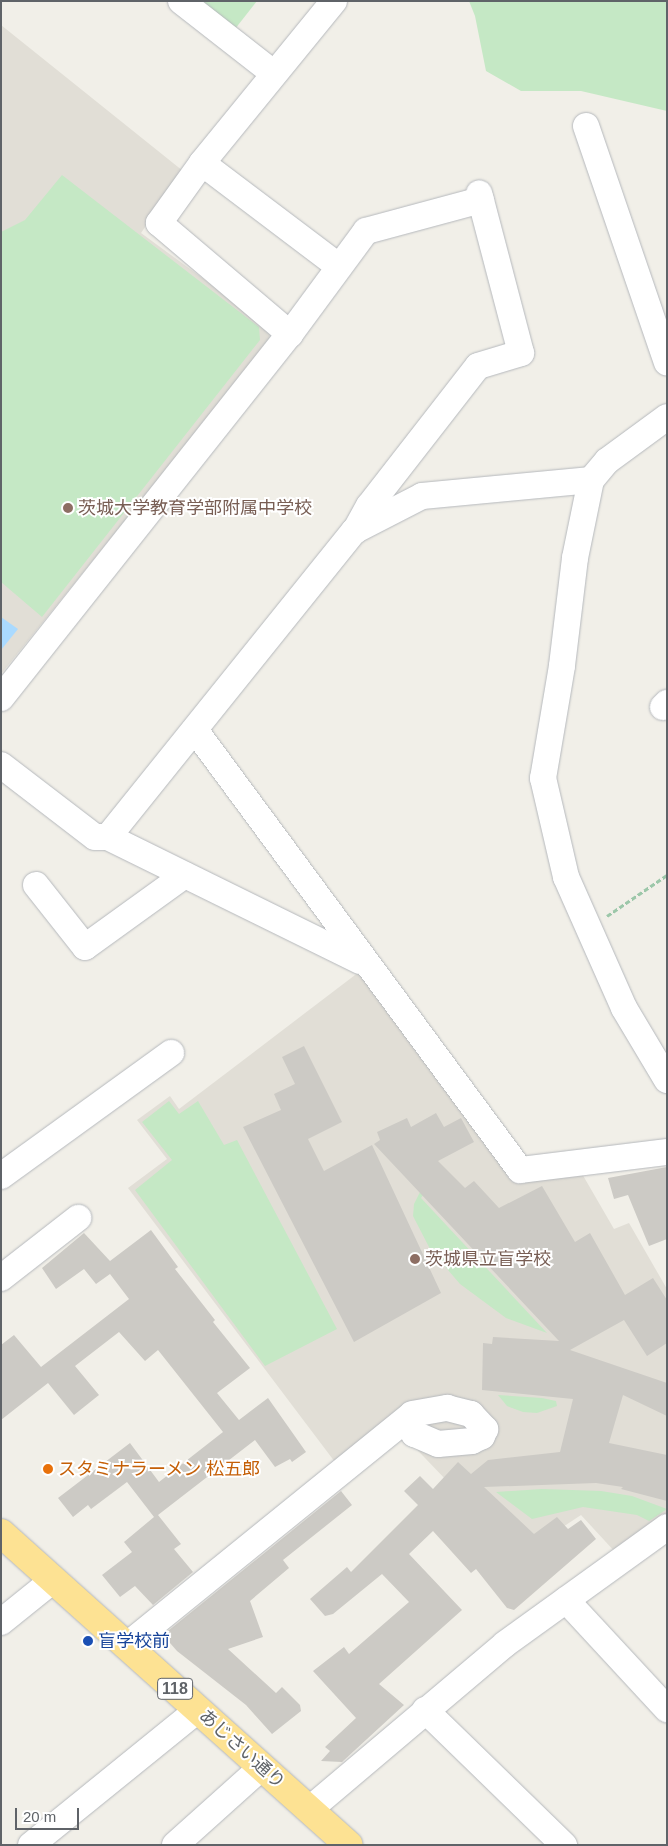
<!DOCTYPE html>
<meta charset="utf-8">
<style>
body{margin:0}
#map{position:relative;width:668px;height:1846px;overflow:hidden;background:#f1efe8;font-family:Helvetica,"Noto Sans JP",sans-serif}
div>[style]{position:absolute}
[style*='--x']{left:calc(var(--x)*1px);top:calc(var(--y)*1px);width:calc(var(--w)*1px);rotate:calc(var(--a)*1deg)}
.education>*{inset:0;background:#e1ded6}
.green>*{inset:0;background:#c5e8c5}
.water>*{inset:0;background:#aadaff}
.building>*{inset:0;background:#cccac5}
.path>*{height:3px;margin-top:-1.5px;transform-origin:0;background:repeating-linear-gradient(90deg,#9cc7a9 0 5px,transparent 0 7.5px)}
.roads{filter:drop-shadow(0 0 1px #b5b8bc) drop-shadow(0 0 1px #b5b8bc)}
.minor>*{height:26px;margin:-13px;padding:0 13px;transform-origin:13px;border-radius:13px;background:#fff}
.highway>*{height:28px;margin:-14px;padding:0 14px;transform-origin:14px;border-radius:14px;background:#fde293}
.dots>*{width:14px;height:14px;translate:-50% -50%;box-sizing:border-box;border:2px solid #fff;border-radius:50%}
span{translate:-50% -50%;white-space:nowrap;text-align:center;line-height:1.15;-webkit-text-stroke:4px #fff;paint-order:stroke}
.shield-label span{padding:1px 4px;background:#fff;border:1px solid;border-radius:4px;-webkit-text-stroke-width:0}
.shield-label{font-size:16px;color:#5f6368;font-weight:700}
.education-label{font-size:18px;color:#785e54}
.left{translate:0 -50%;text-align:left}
.food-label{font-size:18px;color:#c56008}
.transit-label{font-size:18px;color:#164399}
.street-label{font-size:18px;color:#5f6368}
.frame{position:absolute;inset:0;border:2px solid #5f6368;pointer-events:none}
.scale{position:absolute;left:15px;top:1808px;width:64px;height:22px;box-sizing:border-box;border:2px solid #5f6368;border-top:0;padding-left:6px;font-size:15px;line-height:18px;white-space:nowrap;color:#5f6368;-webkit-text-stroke:4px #fff;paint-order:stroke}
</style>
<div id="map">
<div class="education">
<div style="clip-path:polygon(1px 25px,183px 171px,141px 233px,269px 327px,270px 341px,1px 674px)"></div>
<div style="clip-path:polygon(359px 972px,515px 1179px,581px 1172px,614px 1229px,629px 1223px,667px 1289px,667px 1518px,616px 1553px,581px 1515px,519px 1556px,401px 1433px,347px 1478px,128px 1188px,167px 1159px,137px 1120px,170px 1096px,179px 1109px)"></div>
</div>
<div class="green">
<div style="clip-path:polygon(198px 1px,257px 1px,235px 29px)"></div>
<div style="clip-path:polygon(469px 1px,667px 1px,667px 111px,581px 91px,521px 91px,486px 71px,475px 16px)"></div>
<div style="clip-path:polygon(62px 175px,259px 327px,260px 340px,42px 617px,1px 582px,1px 232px,25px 220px)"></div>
<div style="clip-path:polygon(169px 1101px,179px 1114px,198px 1101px,224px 1145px,237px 1140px,337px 1329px,265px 1366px,135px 1190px,172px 1160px,142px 1122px)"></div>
<div style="clip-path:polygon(439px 1173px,421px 1198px,547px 1333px,506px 1318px,460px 1284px,430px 1249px,413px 1216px,414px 1204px,426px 1180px)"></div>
<div style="clip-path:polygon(498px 1395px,542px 1398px,556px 1401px,557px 1406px,537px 1413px,523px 1412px,507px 1406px)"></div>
<div style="clip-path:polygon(542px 1489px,601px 1491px,632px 1496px,667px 1509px,649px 1521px,637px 1515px,583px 1507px,532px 1519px,496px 1492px)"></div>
</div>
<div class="water">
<div style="clip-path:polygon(1px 617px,18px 629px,1px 650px)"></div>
</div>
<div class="building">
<div style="clip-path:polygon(304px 1046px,342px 1122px,308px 1139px,324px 1171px,372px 1145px,441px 1293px,354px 1342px,243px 1127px,281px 1110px,274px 1094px,295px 1084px,282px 1057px)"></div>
<div style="clip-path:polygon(436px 1113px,444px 1127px,461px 1118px,474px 1142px,438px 1161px,465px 1188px,474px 1181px,499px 1208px,542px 1186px,575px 1242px,590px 1233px,625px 1295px,653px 1278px,667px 1300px,667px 1343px,647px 1356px,624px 1320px,570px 1350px,667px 1383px,667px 1416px,623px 1395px,609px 1443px,667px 1455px,667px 1501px,621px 1489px,623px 1487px,596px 1483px,484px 1487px,534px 1534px,557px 1517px,568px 1529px,581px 1520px,596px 1539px,514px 1610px,507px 1608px,476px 1569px,471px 1573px,433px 1531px,409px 1554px,462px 1610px,379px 1684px,404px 1705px,342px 1762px,321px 1761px,330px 1751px,325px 1747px,356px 1718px,313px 1671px,344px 1647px,349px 1654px,409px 1602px,382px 1574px,333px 1614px,325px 1616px,310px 1599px,347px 1567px,351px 1572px,418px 1505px,404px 1491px,420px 1476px,433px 1489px,458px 1462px,471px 1474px,488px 1460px,560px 1452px,573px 1399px,482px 1390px,483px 1343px,492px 1344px,493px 1337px,559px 1341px,374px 1144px,380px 1140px,377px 1132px,407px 1118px,411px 1127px)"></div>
<div style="clip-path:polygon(667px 1167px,667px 1239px,649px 1246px,628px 1195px,614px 1199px,608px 1178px)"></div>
<div style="clip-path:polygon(151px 1230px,178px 1267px,175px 1269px,215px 1320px,213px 1322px,250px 1368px,217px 1393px,239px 1420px,268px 1398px,306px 1452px,292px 1462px,290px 1459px,275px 1467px,255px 1440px,158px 1515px,181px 1544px,174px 1549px,193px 1572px,153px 1605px,135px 1586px,120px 1597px,102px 1575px,132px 1552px,124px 1542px,154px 1517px,127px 1482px,91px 1509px,88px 1505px,73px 1517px,58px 1498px,130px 1443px,159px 1482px,223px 1432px,158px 1350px,145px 1361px,119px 1332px,75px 1366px,99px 1395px,74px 1415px,48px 1383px,1px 1420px,1px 1345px,14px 1335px,41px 1367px,129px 1299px,110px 1274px,96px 1284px,84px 1269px,56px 1289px,42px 1268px,84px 1233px,110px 1261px)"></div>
<div style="clip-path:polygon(341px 1491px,352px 1505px,283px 1560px,289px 1568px,250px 1601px,263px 1637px,228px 1649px,276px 1693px,282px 1687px,300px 1705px,301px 1711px,272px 1734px,246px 1705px,177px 1651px,163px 1635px)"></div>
</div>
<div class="path">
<div style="--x:607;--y:916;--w:73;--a:-34.3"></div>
</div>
<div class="roads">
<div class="minor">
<div style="--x:181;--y:1;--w:117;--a:38"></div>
<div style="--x:334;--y:1;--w:209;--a:129.2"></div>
<div style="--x:202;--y:163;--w:171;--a:37.1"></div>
<div style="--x:586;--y:126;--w:250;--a:71.1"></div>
<div style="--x:202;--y:163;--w:74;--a:125.6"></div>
<div style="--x:159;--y:223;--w:172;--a:40.3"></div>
<div style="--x:667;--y:417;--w:74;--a:143.7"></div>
<div style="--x:607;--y:461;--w:25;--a:130"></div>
<div style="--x:591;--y:480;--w:80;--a:101.6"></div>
<div style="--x:575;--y:558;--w:109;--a:96.9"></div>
<div style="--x:562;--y:666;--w:114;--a:99.6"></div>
<div style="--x:543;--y:778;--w:102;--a:76.9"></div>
<div style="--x:566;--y:877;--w:143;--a:66.1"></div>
<div style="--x:624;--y:1008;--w:84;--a:59.2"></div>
<div style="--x:355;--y:531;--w:29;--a:-61"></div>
<div style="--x:369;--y:506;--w:177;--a:-52.1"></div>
<div style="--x:478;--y:366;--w:45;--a:-16.8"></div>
<div style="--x:521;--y:353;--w:165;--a:-104.7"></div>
<div style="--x:1;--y:698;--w:465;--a:-51.6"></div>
<div style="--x:290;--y:334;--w:128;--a:-53.6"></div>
<div style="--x:366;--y:231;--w:119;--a:-15.1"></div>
<div style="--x:663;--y:707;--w:6;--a:-45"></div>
<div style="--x:195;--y:730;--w:547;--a:53.55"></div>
<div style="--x:520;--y:1170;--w:148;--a:-7"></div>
<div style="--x:1;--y:765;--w:118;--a:37.5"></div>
<div style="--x:95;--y:837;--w:13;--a:0"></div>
<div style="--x:108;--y:837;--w:281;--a:26.2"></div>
<div style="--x:108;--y:837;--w:393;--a:-51.2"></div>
<div style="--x:354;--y:531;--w:76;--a:-27.2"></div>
<div style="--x:422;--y:496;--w:170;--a:-5.4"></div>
<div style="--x:36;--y:885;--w:79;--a:51.7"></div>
<div style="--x:85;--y:947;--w:123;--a:-35.8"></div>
<div style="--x:1;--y:1176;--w:210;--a:-35.9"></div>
<div style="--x:1;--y:1278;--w:98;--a:-37.9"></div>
<div style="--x:566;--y:1600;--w:149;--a:47.2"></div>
<div style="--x:1;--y:1622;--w:67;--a:-38.9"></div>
<div style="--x:126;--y:1646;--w:368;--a:-39"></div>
<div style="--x:412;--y:1414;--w:36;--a:-10"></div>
<div style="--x:447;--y:1408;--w:25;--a:14"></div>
<div style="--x:471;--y:1414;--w:21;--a:47"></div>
<div style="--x:485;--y:1429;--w:8;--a:113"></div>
<div style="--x:482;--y:1436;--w:11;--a:153"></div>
<div style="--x:472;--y:1441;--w:34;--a:175"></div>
<div style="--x:438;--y:1444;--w:26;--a:-157"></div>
<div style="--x:414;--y:1434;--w:17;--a:-107"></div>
<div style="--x:425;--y:1710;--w:194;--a:44.2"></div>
<div style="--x:310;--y:1809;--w:255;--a:-40.2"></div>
<div style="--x:505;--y:1644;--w:200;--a:-35.8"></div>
<div style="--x:31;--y:1845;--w:215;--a:-39"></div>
<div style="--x:175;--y:1845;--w:117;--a:-41.9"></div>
</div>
<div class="highway">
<div style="--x:1;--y:1533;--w:467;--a:41.9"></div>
</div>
</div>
<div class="dots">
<div style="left:68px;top:508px;background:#8d6e63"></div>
<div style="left:415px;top:1259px;background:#8d6e63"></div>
<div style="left:48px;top:1469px;background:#e8710a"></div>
<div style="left:88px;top:1641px;background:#1a4fb4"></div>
</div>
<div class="shield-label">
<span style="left:175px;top:1689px">118</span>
</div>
<div class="education-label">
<span class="left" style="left:78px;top:508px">茨城大学教育学部附属中学校</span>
<span class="left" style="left:425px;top:1259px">茨城県立盲学校</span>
</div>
<div class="food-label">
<span class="left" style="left:58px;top:1469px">スタミナラーメン 松五郎</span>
</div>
<div class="transit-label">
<span class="left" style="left:98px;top:1641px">盲学校前</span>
</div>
<div class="street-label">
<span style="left:242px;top:1749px;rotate:42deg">あじさい通り</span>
</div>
<div class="frame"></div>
<div class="scale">20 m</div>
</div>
